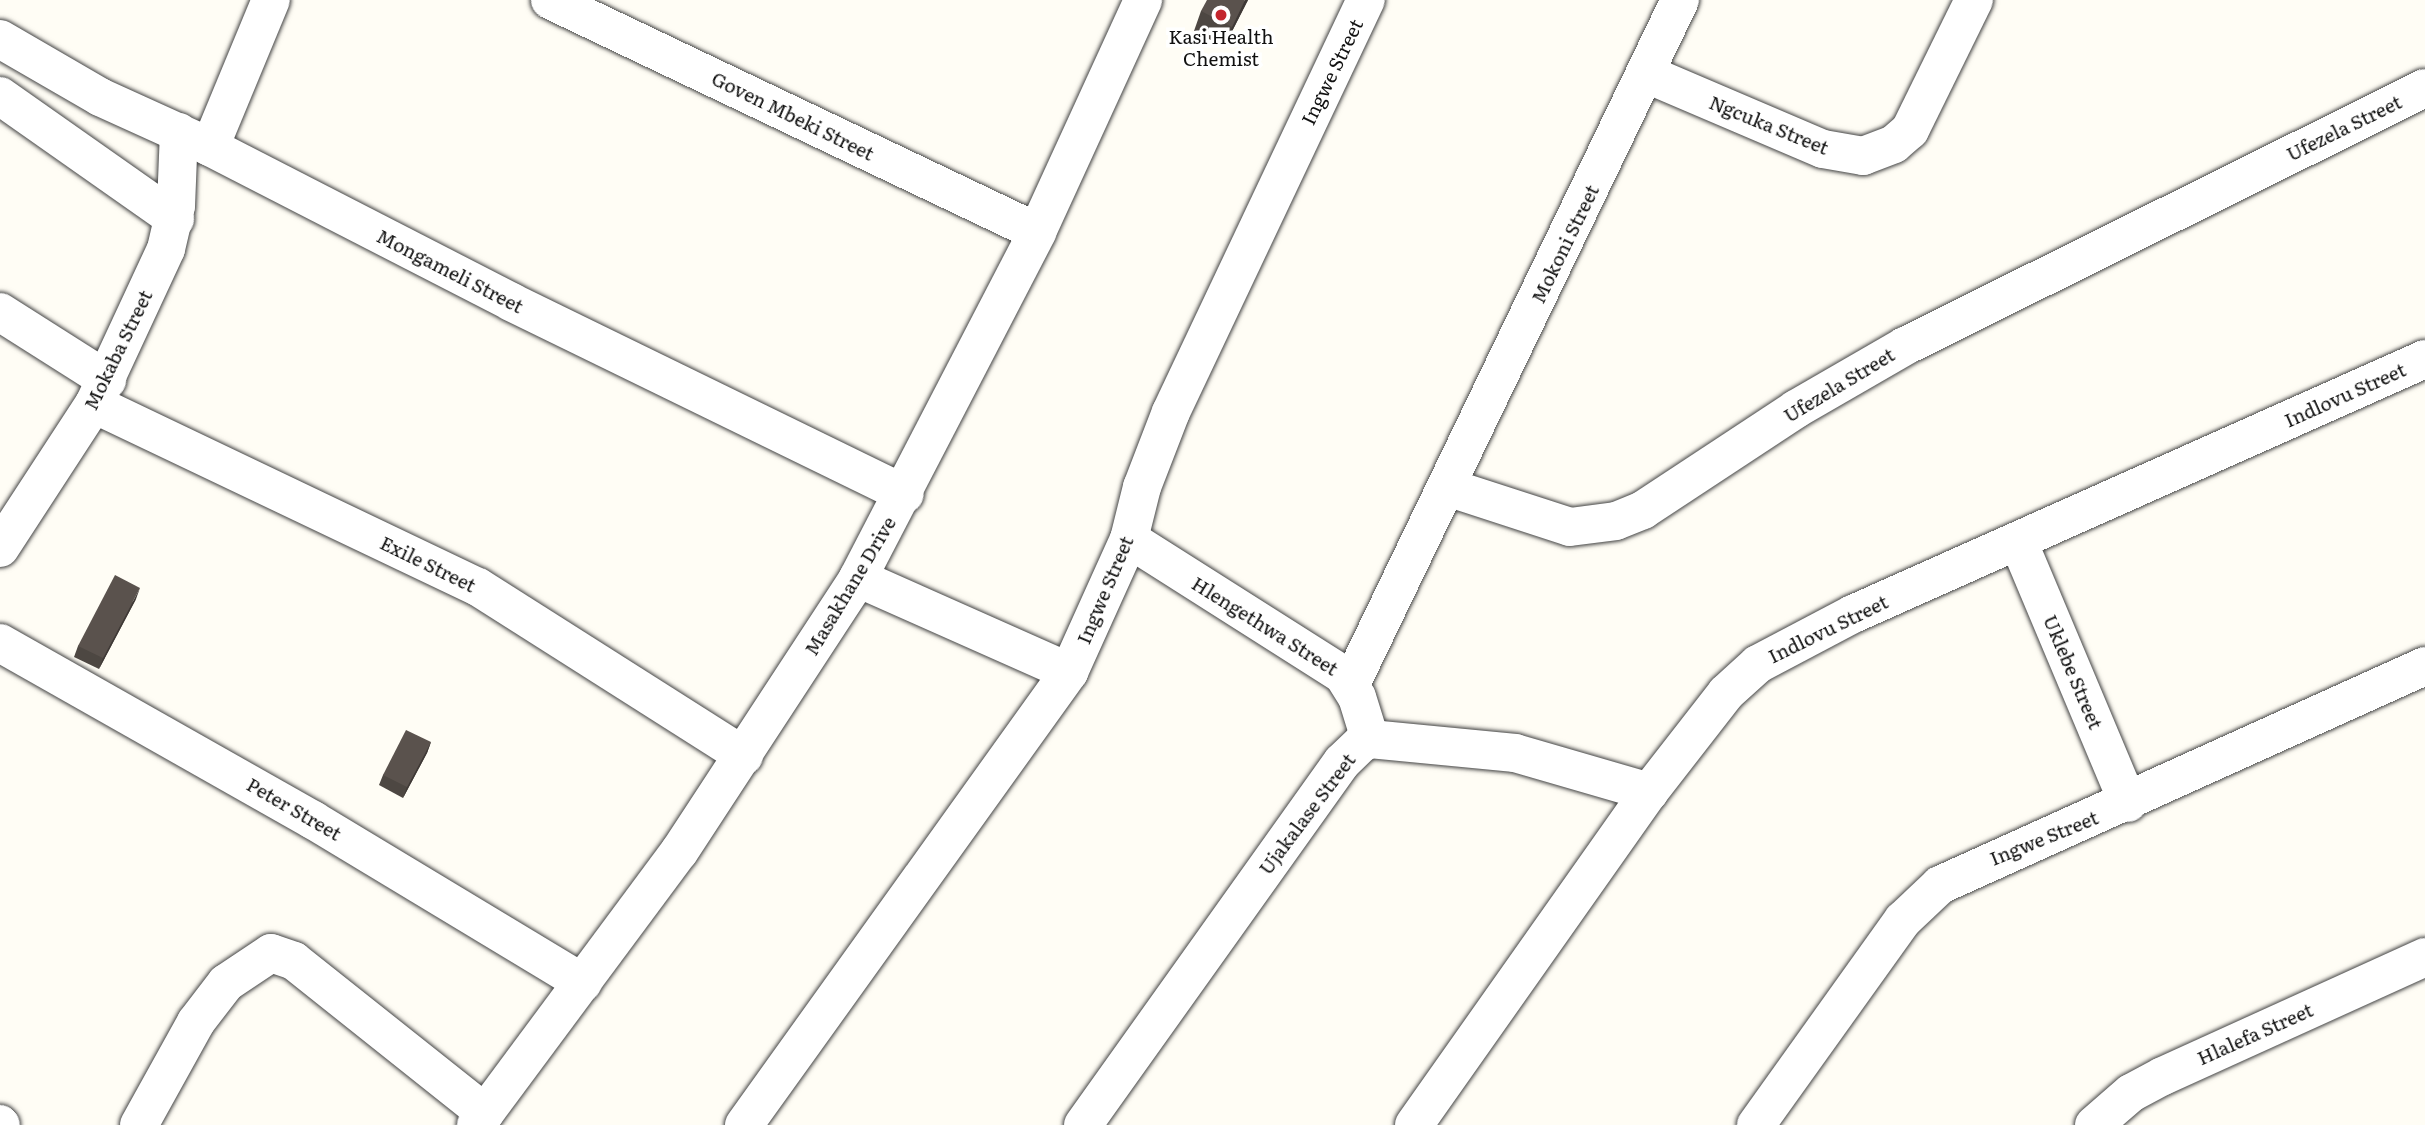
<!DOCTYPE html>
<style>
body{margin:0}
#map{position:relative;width:2425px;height:1125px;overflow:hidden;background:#fffdf5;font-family:Literata,serif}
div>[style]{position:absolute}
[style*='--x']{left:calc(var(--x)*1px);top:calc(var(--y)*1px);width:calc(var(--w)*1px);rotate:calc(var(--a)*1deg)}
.roads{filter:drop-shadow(0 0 2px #444) drop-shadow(0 0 2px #444)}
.minor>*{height:38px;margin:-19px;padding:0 19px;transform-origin:19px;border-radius:19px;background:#fff}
.wall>*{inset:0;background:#4d4742}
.shaded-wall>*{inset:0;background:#3f3936}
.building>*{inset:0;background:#5a524d}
.dots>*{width:19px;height:19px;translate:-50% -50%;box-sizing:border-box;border:4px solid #fff;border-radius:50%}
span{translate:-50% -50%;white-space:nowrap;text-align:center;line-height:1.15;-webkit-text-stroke:7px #fff;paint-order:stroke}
.poi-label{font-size:19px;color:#111}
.street-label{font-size:19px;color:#111}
</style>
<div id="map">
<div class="roads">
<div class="minor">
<div style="--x:550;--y:0;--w:539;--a:25.47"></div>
<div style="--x:0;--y:39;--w:116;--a:30.1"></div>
<div style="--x:100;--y:97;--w:121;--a:24.4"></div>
<div style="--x:210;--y:147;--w:339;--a:27.2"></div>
<div style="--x:511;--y:302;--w:438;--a:26"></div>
<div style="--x:1647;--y:74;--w:191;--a:23.1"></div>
<div style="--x:1823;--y:149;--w:41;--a:9.9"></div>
<div style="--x:1863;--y:156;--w:33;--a:-21"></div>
<div style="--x:1894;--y:144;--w:21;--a:-41"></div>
<div style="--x:1910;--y:130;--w:145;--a:-63.8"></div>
<div style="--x:0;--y:96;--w:214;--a:35.1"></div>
<div style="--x:210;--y:147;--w:159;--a:-67.5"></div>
<div style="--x:0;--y:312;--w:127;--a:32.4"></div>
<div style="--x:94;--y:404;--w:425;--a:25.5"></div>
<div style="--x:478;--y:587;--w:315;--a:32.4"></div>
<div style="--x:1447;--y:487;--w:129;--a:18"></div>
<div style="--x:1570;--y:527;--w:46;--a:-7.4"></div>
<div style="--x:1616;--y:521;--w:29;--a:-22"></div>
<div style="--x:1643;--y:510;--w:183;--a:-33.4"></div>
<div style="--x:1796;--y:409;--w:126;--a:-30"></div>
<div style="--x:1905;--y:346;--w:580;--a:-26.39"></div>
<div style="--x:1129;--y:539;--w:254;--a:32.4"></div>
<div style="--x:1343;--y:675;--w:26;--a:58"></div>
<div style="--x:1357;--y:697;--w:44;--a:72.8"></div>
<div style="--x:2018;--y:541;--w:284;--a:67.2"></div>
<div style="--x:0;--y:548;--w:172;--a:-56.9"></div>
<div style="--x:94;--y:404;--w:171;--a:-65.1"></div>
<div style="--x:166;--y:249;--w:44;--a:-76.9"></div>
<div style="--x:176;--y:206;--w:74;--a:-87.7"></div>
<div style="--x:858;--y:578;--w:231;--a:24"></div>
<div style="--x:0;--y:643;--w:360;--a:29.5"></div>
<div style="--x:313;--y:820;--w:315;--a:31.1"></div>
<div style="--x:1351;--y:684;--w:759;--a:-64.31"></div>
<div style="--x:0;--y:1124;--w:1;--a:45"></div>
<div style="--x:139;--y:1125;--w:118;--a:-61"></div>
<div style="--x:196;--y:1022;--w:49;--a:-52.4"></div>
<div style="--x:226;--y:983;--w:54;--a:-33.7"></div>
<div style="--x:271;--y:953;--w:24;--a:19"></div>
<div style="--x:294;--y:961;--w:244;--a:38.5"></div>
<div style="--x:476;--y:1125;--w:340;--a:-53.4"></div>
<div style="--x:679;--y:852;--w:327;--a:-56.8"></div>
<div style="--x:858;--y:578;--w:390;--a:-62.6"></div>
<div style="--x:1037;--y:232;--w:255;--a:-65.4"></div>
<div style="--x:744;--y:1125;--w:558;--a:-54.34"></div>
<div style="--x:1069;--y:672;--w:146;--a:-65.7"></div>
<div style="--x:1129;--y:539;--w:54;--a:-76"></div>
<div style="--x:1142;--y:487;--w:80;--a:-68.9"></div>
<div style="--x:1171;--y:412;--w:456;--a:-64.7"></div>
<div style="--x:1083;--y:1125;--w:446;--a:-54.5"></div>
<div style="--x:1342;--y:762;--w:28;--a:-44"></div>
<div style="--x:1362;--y:743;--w:9;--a:-27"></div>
<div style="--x:1370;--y:739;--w:146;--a:5.5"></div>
<div style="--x:1515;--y:753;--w:140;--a:16.2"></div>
<div style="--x:1414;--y:1125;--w:408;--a:-54.8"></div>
<div style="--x:1649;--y:792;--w:125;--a:-52.1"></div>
<div style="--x:1726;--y:693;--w:43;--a:-42.2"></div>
<div style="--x:1758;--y:664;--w:107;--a:-27.8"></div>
<div style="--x:1853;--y:614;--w:626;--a:-24.03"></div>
<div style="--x:1756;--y:1125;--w:252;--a:-54.4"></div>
<div style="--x:1903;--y:920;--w:51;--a:-43.4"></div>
<div style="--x:1940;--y:885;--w:532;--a:-24.3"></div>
<div style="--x:2094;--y:1125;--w:49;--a:-40.9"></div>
<div style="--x:2131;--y:1093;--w:36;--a:-28"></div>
<div style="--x:2163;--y:1076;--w:288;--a:-24.4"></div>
</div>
</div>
<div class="wall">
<div style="clip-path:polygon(1248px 0,1224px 47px,1194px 31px,1201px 11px)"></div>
<div style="clip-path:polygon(136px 599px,99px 669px,74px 657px,78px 646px)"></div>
<div style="clip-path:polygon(431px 742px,427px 753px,403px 798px,379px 785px,383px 775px)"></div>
</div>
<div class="shaded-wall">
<div style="clip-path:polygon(1245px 0,1248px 0,1224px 47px,1232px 27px)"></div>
<div style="clip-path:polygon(140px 588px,136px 599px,99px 669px,103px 658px)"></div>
<div style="clip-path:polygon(431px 742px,427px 753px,403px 798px,407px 787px)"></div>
</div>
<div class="building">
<div style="clip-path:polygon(1207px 0,1245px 0,1232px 27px,1201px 11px)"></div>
<div style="clip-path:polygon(115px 575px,140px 588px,103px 658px,78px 646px)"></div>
<div style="clip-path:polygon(406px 730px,431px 742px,407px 787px,383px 775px)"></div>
</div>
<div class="dots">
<div style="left:1221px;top:15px;background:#c4262e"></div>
</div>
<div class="poi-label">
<span style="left:1221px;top:48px">Kasi Health<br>Chemist</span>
</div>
<div class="street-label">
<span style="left:1332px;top:72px;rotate:-64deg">Ingwe Street</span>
<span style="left:793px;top:116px;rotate:26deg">Goven Mbeki Street</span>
<span style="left:1769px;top:125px;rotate:22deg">Ngcuka Street</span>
<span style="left:2344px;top:128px;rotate:-26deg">Ufezela Street</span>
<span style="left:1565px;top:244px;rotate:-64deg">Mokoni Street</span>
<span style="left:450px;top:271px;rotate:27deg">Mongameli Street</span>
<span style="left:118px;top:350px;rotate:-64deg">Mokaba Street</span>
<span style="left:1839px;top:385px;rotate:-31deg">Ufezela Street</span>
<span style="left:2345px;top:395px;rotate:-24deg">Indlovu Street</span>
<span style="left:428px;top:564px;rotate:26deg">Exile Street</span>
<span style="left:850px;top:586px;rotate:-59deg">Masakhane Drive</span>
<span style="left:1105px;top:590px;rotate:-67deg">Ingwe Street</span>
<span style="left:1265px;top:626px;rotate:32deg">Hlengethwa Street</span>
<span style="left:1828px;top:629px;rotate:-26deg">Indlovu Street</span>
<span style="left:2073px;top:672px;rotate:67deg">Uklebe Street</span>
<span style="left:294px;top:809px;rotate:30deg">Peter Street</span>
<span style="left:1307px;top:814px;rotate:-53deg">Ujakalase Street</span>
<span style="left:2044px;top:838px;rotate:-22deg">Ingwe Street</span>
<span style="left:2255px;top:1034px;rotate:-24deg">Hlalefa Street</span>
</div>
</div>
